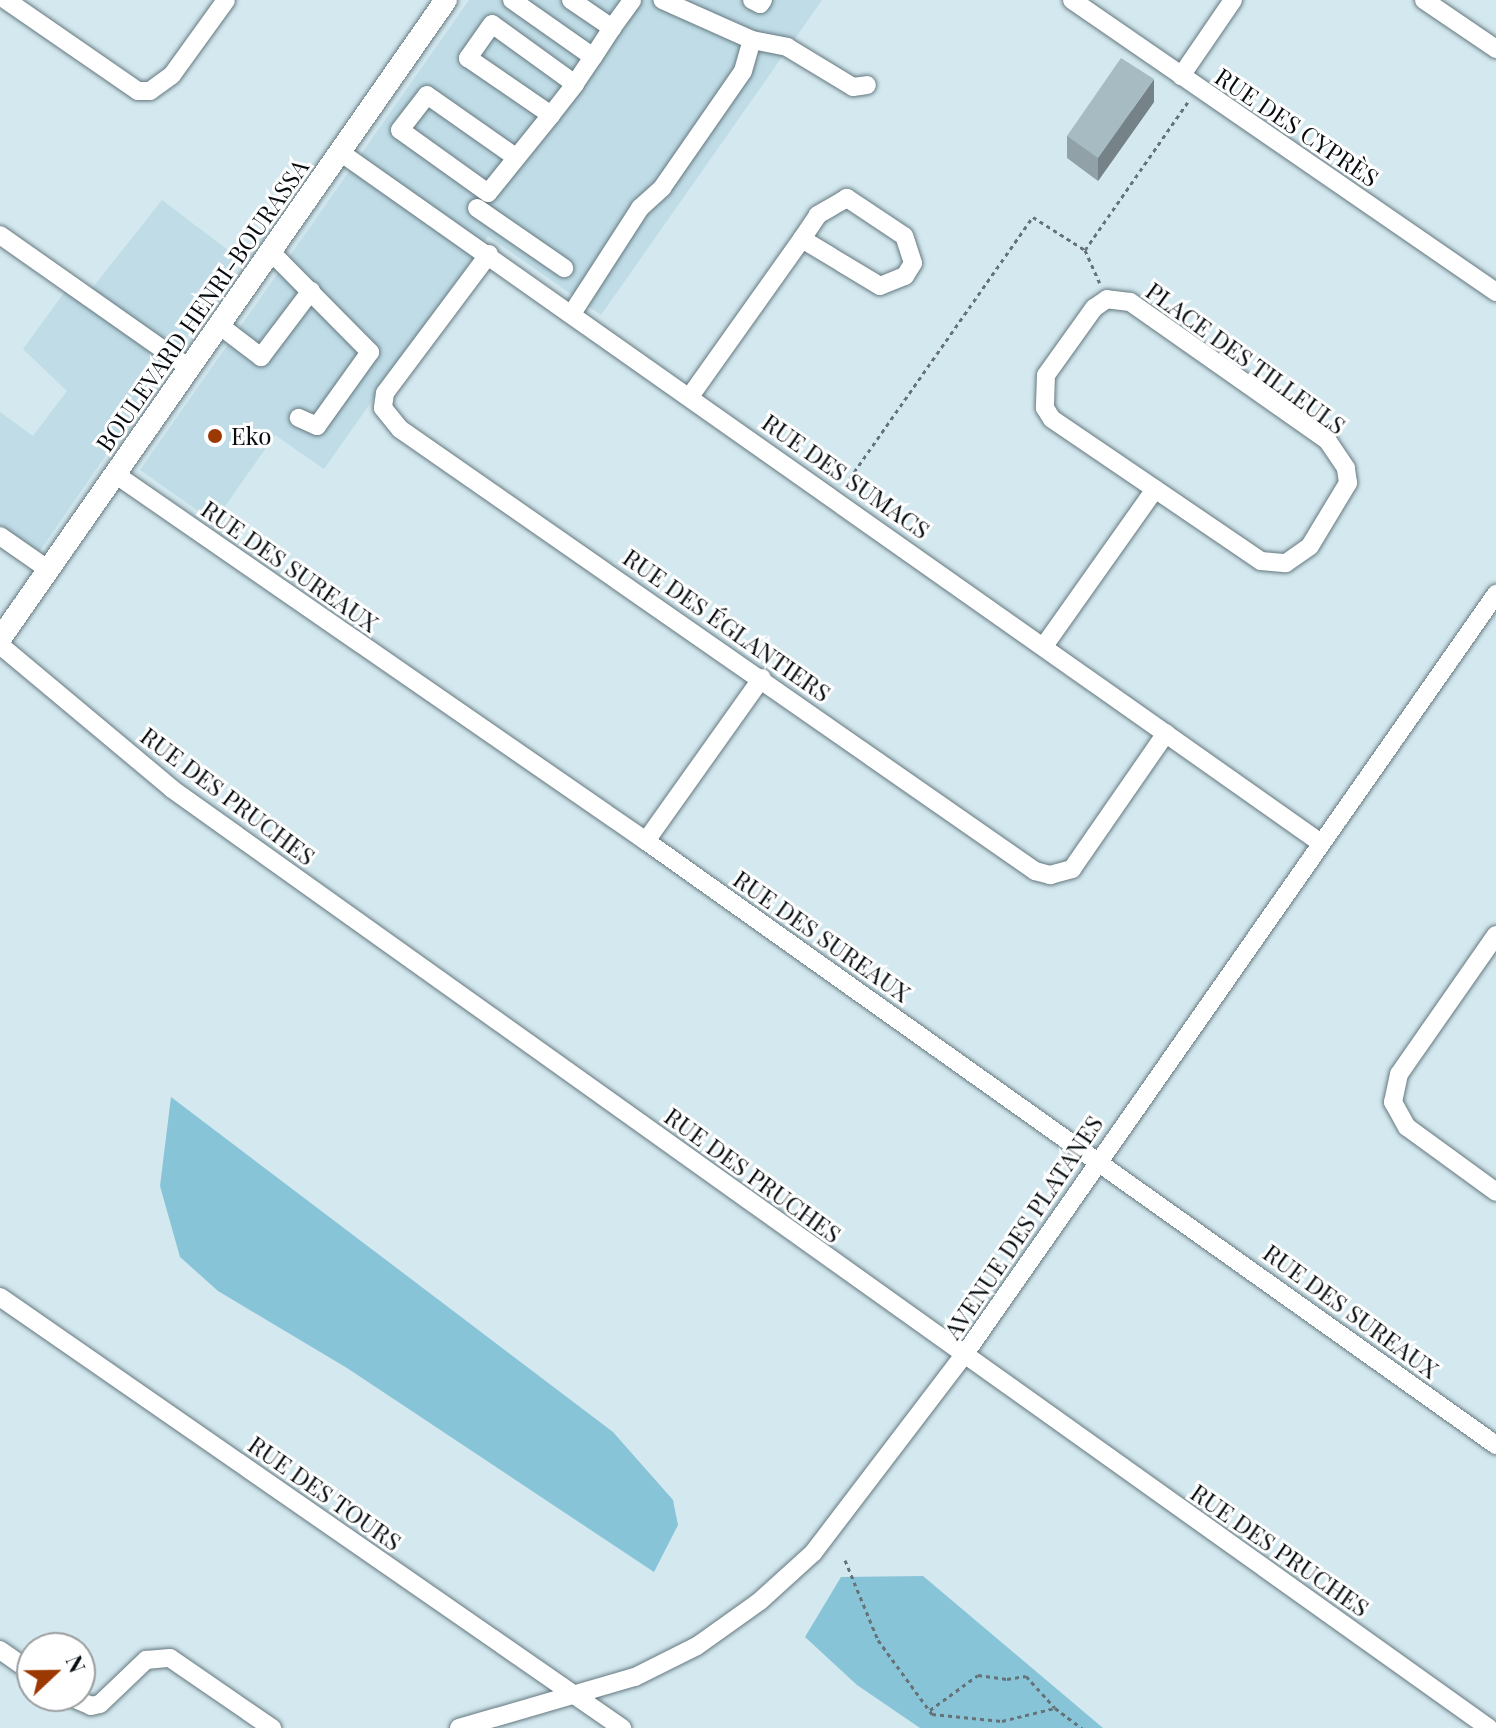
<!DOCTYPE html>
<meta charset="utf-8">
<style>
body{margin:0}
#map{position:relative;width:1496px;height:1728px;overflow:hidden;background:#d3e8ef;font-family:"Playfair Display",serif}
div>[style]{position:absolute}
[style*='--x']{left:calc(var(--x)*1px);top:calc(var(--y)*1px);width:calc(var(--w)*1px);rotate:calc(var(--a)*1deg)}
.built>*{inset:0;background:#bfdce7}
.green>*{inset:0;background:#88c4d8}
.path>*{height:3px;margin-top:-1.5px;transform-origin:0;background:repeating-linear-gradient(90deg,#657277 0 4px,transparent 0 8px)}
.roads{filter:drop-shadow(0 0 2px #65787f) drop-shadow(0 0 2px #65787f)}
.minor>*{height:18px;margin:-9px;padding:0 9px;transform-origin:9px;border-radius:9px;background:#fff}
.major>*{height:22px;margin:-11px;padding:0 11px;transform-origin:11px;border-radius:11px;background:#fff}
.wall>*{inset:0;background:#90a1a8}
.shaded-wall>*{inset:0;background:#758388}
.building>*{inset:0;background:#a7bbc3}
.dots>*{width:22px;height:22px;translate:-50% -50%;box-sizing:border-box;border:4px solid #fff;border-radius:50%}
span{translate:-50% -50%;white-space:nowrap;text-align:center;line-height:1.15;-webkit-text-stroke:6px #fff;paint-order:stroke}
.street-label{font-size:24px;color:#060c0f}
.poi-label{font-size:24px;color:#060c0f}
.left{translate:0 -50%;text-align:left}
.north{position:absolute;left:16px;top:1632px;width:80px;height:80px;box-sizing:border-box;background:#fff;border:2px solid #9b9e9f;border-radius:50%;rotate:68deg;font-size:22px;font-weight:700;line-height:32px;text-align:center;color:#060c0f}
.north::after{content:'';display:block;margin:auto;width:28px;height:36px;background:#9c3801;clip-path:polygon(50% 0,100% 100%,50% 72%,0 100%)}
</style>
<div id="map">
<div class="built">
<div style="clip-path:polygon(469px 0,822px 0,601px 315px,488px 236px,324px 469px,275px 435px,214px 522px,140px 470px)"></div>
<div style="clip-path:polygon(162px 200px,241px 260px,39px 552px,0 525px,0 412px,33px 436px,67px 391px,23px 349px,66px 290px,82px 301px)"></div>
</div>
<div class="green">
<div style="clip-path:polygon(171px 1097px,613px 1432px,673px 1500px,678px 1525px,654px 1572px,347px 1368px,218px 1291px,180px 1257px,160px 1186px)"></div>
<div style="clip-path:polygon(923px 1576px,1103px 1728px,920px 1728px,857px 1685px,805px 1637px,841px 1577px)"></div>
</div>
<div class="path">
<div style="--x:1085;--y:250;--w:36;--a:66"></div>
<div style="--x:845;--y:485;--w:327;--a:-55"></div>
<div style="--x:1033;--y:217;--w:62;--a:32.4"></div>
<div style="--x:1085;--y:250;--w:180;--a:-55.2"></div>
<div style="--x:845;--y:1560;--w:87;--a:67.6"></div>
<div style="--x:878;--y:1640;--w:92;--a:53.9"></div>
<div style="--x:932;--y:1714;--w:70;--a:5.7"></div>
<div style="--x:1002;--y:1721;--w:55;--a:-13.8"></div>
<div style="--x:1055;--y:1708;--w:34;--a:37"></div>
<div style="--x:930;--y:1710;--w:59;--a:-36.1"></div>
<div style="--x:978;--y:1675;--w:29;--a:8"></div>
<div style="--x:1007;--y:1679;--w:19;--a:-9"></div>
<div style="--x:1026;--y:1676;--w:43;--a:47.8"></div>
</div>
<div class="roads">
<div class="minor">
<div style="--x:6;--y:0;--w:160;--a:34.6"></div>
<div style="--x:138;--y:91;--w:12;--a:0"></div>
<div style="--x:150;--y:91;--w:27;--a:-36"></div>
<div style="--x:172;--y:75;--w:92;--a:-54.2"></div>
<div style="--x:512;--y:0;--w:99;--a:35.1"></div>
<div style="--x:593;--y:57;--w:32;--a:124"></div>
<div style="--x:575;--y:84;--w:102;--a:-144.1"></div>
<div style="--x:492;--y:24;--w:42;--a:125.2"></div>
<div style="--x:468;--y:58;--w:101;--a:34.5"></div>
<div style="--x:551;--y:115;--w:100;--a:128.9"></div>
<div style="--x:488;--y:193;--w:108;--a:-144.4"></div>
<div style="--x:400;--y:130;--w:44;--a:-52.4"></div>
<div style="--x:427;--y:95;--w:106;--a:35"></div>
<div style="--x:571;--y:0;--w:50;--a:34.3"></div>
<div style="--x:612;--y:28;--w:35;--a:123"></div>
<div style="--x:752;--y:0;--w:9;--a:27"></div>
<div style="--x:760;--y:4;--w:5;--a:-53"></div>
<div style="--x:1072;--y:0;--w:515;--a:34.55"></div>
<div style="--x:1424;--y:0;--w:87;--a:34.2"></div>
<div style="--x:612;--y:28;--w:34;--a:-54"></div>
<div style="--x:752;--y:40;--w:36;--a:11"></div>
<div style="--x:787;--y:47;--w:77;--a:31.2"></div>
<div style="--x:853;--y:87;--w:14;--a:-8"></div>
<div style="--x:1181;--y:76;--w:92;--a:-55.6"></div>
<div style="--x:551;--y:115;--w:39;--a:-52"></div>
<div style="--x:340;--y:152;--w:1200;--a:35.16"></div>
<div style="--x:477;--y:208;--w:106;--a:34.6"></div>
<div style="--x:0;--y:235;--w:231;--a:35.1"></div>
<div style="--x:271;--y:252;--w:141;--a:45.3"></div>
<div style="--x:370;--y:352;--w:91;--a:125.6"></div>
<div style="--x:317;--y:426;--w:20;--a:-156"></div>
<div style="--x:489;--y:254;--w:174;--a:126.8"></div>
<div style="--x:385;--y:393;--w:15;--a:98"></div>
<div style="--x:383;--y:408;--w:27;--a:51"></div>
<div style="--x:400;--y:429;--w:774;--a:34.84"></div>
<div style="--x:1035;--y:871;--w:16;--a:15"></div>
<div style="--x:1050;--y:875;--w:23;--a:-15"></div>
<div style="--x:1072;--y:869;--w:165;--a:-55.3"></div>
<div style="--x:573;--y:312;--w:124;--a:-57.2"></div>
<div style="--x:640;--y:208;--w:30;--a:-42"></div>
<div style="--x:662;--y:188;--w:142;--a:-55.3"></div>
<div style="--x:743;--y:71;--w:32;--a:-74"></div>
<div style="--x:752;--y:40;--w:98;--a:-156"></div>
<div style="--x:219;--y:325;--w:53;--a:37.3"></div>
<div style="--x:261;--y:357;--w:83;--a:-52.9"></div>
<div style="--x:691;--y:395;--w:191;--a:-54.6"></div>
<div style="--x:802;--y:239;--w:91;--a:31.1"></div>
<div style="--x:880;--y:286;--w:27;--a:-22"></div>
<div style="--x:905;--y:276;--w:15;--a:-58"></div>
<div style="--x:913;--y:263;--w:28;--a:-108"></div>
<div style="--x:904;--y:236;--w:69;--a:-146.3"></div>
<div style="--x:847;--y:198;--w:34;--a:150"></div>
<div style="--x:818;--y:215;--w:29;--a:124"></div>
<div style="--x:115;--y:474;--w:645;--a:34.65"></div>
<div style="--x:646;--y:841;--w:1043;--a:35.4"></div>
<div style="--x:0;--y:536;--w:60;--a:34.8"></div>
<div style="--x:0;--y:645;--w:224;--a:39.9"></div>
<div style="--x:172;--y:789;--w:1617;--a:35.49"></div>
<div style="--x:1044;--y:646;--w:192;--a:-54.7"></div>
<div style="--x:1155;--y:489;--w:128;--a:34.2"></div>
<div style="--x:1261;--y:561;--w:25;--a:5"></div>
<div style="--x:1286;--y:563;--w:29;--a:-35"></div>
<div style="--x:1310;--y:546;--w:74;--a:-58.9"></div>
<div style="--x:1348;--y:483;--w:15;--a:-98"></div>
<div style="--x:1346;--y:468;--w:32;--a:-124"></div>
<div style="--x:1328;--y:441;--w:242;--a:-144.9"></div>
<div style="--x:1130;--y:302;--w:23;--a:-173"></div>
<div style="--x:1107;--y:299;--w:16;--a:145"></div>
<div style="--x:1094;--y:308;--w:82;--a:125.6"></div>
<div style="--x:1046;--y:375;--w:33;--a:92"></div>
<div style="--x:1045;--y:408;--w:13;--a:58"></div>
<div style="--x:1052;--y:419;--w:125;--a:34.2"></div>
<div style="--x:646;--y:841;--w:200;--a:-54.6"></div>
<div style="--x:1496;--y:935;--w:169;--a:124.9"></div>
<div style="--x:1399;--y:1074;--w:29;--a:102"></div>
<div style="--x:1393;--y:1102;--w:29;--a:61"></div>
<div style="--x:1407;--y:1127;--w:110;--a:36.1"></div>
<div style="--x:0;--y:1297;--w:757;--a:34.72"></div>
<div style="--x:0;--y:1650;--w:39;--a:35"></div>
<div style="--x:68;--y:1696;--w:25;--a:23"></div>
<div style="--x:91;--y:1706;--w:9;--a:-13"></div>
<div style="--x:100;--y:1704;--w:64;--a:-43.7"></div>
<div style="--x:146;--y:1660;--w:24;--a:-5"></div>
<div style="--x:170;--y:1658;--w:124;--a:34.5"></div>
<div style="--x:459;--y:1728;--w:183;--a:-16.2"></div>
<div style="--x:635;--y:1677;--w:69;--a:-26.6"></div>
<div style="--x:697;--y:1646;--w:77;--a:-35.5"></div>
<div style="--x:760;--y:1601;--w:72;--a:-42.2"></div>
<div style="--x:813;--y:1553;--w:249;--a:-52.7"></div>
<div style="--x:964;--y:1355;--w:929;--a:-55.04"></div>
</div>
<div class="major">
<div style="--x:0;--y:639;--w:779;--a:-55.09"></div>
</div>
</div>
<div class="wall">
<div style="clip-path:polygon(1154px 102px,1098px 181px,1067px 158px,1067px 136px)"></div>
</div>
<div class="shaded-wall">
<div style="clip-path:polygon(1154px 79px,1154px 102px,1098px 181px,1098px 158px)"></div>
</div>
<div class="building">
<div style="clip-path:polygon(1121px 58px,1154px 79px,1098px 158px,1067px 136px)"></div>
</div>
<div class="dots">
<div style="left:215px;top:436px;background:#9c3801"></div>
</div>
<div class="street-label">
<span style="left:1297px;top:127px;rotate:34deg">RUE DES CYPRÈS</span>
<span style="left:202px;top:305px;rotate:-55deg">BOULEVARD HENRI-BOURASSA</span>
<span style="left:1246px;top:358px;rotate:36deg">PLACE DES TILLEULS</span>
<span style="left:846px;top:476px;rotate:35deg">RUE DES SUMACS</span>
<span style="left:290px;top:566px;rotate:35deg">RUE DES SUREAUX</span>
<span style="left:727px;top:625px;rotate:35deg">RUE DES ÉGLANTIERS</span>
<span style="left:228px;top:796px;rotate:37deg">RUE DES PRUCHES</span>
<span style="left:822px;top:936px;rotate:35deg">RUE DES SUREAUX</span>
<span style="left:753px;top:1175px;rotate:36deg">RUE DES PRUCHES</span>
<span style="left:1023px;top:1227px;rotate:-56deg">AVENUE DES PLATANES</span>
<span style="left:1351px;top:1311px;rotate:36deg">RUE DES SUREAUX</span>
<span style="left:325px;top:1493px;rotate:35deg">RUE DES TOURS</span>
<span style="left:1280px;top:1550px;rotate:35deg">RUE DES PRUCHES</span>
</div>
<div class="poi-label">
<span class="left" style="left:231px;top:436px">Eko</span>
</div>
<div class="north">N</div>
</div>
